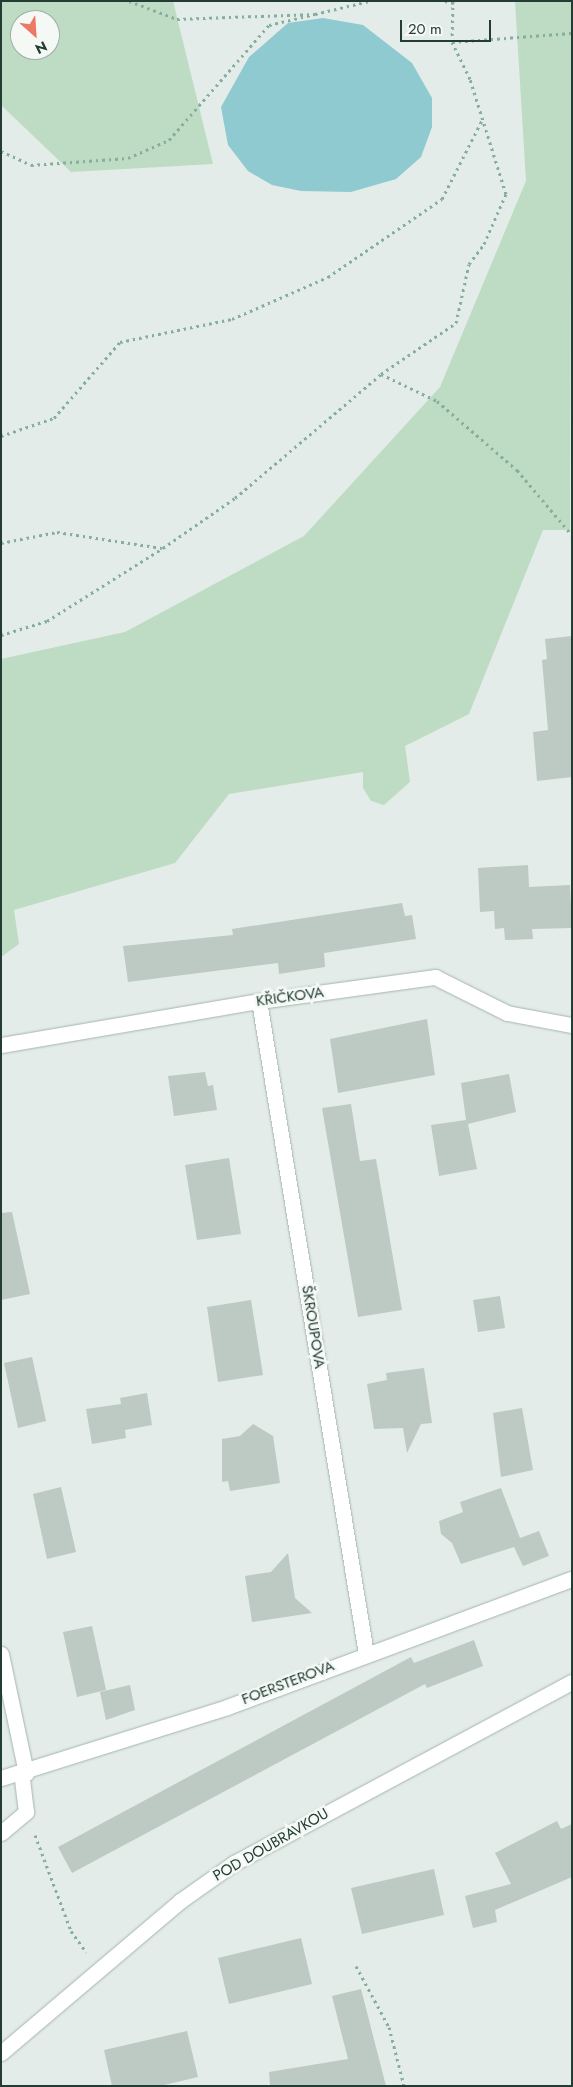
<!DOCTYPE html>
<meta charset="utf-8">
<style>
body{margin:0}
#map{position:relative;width:573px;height:2087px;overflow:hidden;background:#e3ece8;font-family:Jost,sans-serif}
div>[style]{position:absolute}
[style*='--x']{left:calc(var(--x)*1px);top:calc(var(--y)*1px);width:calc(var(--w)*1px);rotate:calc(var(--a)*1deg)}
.green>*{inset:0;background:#bddcc3}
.water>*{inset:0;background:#8ecacf}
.building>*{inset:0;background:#bccac3}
.path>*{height:3px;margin-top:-1.5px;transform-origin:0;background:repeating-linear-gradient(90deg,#85ae9e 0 2.5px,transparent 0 6.5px)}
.roads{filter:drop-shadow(0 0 1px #a6b4ae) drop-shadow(0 0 1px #a6b4ae)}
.minor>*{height:15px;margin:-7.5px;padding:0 7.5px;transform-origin:7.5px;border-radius:7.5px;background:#fff}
span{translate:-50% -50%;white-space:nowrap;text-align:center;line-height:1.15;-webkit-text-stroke:5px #f4f9f6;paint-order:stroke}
.street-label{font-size:15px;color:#243d34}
.frame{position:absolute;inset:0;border:2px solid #243d34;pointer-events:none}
.north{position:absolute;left:10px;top:10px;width:50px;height:50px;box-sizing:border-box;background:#f4f9f6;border:1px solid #a1aea8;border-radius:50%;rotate:154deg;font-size:14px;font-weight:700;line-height:20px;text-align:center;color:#243d34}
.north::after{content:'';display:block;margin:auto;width:18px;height:22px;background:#eb7963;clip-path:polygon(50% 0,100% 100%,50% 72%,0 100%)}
.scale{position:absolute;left:400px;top:20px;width:91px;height:22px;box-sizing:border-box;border:2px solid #243d34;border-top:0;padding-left:6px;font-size:15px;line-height:18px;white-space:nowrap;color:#243d34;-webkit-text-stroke:4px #f4f9f6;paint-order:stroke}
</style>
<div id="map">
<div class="green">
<div style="clip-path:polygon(evenodd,1px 1px,173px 1px,213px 164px,71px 172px,1px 105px,1px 1px,20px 20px,50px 20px,50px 50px,20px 50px,20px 20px)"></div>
<div style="clip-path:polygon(515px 1px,572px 1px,570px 530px,543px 530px,469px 714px,405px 746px,410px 782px,384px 805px,371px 801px,363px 788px,363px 772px,229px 794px,175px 863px,14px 910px,19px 944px,1px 957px,1px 659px,125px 632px,304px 536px,440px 387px,526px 181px)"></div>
</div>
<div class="water">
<div style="clip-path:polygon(323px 18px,363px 25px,412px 63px,432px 98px,432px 127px,421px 157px,396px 179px,351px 192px,301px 191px,272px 185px,248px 171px,228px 145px,221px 107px,249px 57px,288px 23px)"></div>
</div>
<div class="building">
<div style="clip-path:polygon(572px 636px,572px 777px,537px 781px,533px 732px,548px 730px,542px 660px,547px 659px,545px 639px)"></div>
<div style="clip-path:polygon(528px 865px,529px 887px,570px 885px,572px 928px,532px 929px,533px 939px,505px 940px,504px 928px,495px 929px,494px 911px,480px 912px,478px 868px)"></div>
<div style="clip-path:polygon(402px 903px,405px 916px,412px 915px,416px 939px,324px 953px,325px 967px,279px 974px,278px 963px,128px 982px,123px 946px,233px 935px,232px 929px)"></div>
<div style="clip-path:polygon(427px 1019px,435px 1075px,338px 1093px,330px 1039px)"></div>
<div style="clip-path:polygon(205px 1072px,208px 1086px,213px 1085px,217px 1110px,174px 1116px,168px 1076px)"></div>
<div style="clip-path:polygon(509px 1074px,516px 1112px,468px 1124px,477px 1169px,439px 1176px,431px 1125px,466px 1120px,461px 1083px)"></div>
<div style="clip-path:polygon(351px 1104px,360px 1161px,376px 1159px,402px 1310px,358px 1317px,322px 1108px)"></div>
<div style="clip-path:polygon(229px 1158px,241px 1234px,197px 1240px,185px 1165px)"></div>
<div style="clip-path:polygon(12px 1212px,30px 1294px,1px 1300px,1px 1213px)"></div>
<div style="clip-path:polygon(500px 1296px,505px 1328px,478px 1332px,473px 1300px)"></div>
<div style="clip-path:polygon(251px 1300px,263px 1375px,218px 1382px,207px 1307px)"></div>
<div style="clip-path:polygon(32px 1357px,46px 1421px,18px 1428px,4px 1363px)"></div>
<div style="clip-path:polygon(424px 1368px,432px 1423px,421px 1424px,407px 1453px,403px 1428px,374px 1429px,367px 1384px,387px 1380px,386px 1373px)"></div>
<div style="clip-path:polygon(147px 1393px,152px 1425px,125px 1430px,126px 1438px,92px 1444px,86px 1409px,121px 1404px,120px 1398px)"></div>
<div style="clip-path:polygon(522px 1408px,533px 1470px,501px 1477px,493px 1413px)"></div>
<div style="clip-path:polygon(253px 1424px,273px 1436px,280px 1483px,230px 1491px,228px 1481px,222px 1482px,222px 1439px,240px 1436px)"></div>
<div style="clip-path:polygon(61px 1487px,76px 1552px,47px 1559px,33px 1494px)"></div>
<div style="clip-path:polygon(501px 1488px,520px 1538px,539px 1531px,549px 1556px,523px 1566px,514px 1547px,461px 1564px,452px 1543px,441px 1534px,439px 1521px,463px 1512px,460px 1502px)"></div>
<div style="clip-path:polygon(288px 1553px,295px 1598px,312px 1613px,252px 1622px,245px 1576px,271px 1572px)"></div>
<div style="clip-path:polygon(92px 1626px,106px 1690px,77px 1697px,63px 1632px)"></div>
<div style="clip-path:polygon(474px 1640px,483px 1666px,427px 1688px,425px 1684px,72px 1873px,58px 1847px,411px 1657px,414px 1663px)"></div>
<div style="clip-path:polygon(130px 1685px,135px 1710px,106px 1720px,100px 1692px)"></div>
<div style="clip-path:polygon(557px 1821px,561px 1829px,572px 1824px,572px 1877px,495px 1910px,497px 1922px,473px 1928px,465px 1896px,511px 1884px,495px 1853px)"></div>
<div style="clip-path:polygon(434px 1869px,444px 1915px,362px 1934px,351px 1888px)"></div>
<div style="clip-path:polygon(301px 1938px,312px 1984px,229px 2004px,218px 1958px)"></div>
<div style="clip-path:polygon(361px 1989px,386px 2086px,270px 2086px,269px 2072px,348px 2059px,332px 1996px)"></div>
<div style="clip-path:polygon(187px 2031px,198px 2077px,160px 2086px,112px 2086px,104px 2050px)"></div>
</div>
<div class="path">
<div style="--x:129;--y:1;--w:51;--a:20.6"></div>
<div style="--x:177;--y:19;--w:138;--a:-2.1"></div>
<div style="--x:315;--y:14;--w:56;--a:-13.5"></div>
<div style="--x:445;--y:1;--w:9;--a:13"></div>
<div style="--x:452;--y:42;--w:120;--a:-4.3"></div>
<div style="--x:1;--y:151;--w:33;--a:25"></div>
<div style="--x:31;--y:165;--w:97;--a:-4.1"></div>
<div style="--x:128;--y:158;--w:45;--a:-23.7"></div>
<div style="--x:169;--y:140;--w:152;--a:-49"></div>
<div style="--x:269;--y:25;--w:47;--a:-13.4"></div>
<div style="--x:381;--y:374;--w:62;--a:25.7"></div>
<div style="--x:437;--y:401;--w:106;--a:40.8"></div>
<div style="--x:517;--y:470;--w:85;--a:49.8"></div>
<div style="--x:1;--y:436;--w:56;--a:-18.8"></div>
<div style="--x:54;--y:418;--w:101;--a:-49"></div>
<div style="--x:120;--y:342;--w:114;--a:-11.6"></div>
<div style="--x:232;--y:319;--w:105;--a:-23.6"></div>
<div style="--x:328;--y:277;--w:138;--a:-34.4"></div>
<div style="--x:442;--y:199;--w:89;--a:-63.1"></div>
<div style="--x:1;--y:543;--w:57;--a:-11.1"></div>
<div style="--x:57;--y:532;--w:106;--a:8.7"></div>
<div style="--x:1;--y:635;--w:48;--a:-16.9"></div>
<div style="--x:47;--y:621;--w:137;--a:-32.2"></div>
<div style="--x:163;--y:548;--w:88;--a:-34.8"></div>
<div style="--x:235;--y:498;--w:192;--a:-40.3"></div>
<div style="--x:381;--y:374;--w:91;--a:-34.2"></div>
<div style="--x:456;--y:323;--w:60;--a:-77.6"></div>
<div style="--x:469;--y:264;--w:25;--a:-53"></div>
<div style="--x:484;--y:244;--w:55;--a:-66.3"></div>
<div style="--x:506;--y:194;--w:121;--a:-107.4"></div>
<div style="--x:470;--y:79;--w:41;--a:-115.9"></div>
<div style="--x:452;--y:42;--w:41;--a:-88.6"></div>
<div style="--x:35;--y:1835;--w:103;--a:69.4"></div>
<div style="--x:71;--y:1931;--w:26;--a:54"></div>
<div style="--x:356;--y:1966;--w:69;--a:61.6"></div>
<div style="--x:389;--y:2027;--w:61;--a:75.7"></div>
</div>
<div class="roads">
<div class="minor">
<div style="--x:259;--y:1001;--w:662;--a:80.69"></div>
<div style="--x:1;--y:1045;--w:262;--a:-9.7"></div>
<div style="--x:259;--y:1001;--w:178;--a:-7.8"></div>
<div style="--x:435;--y:977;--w:80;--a:26.6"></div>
<div style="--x:507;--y:1013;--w:66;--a:10.5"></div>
<div style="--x:1;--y:1654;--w:122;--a:78.1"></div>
<div style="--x:1;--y:1778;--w:237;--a:-17.4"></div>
<div style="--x:227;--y:1707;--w:368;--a:-20.4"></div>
<div style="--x:1;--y:1833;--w:33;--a:-40"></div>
<div style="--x:26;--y:1812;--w:38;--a:-97"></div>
<div style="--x:1;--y:2053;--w:235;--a:-40.3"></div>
<div style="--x:180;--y:1901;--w:66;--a:-35.1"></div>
<div style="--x:234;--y:1863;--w:383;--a:-28.2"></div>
</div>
</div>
<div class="street-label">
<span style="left:290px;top:997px;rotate:-8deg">KŘIČKOVA</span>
<span style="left:313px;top:1327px;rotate:81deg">ŠKROUPOVA</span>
<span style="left:288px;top:1683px;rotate:-21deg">FOERSTEROVA</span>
<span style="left:271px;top:1845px;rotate:-30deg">POD DOUBRAVKOU</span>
</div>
<div class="frame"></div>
<div class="north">N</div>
<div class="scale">20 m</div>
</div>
